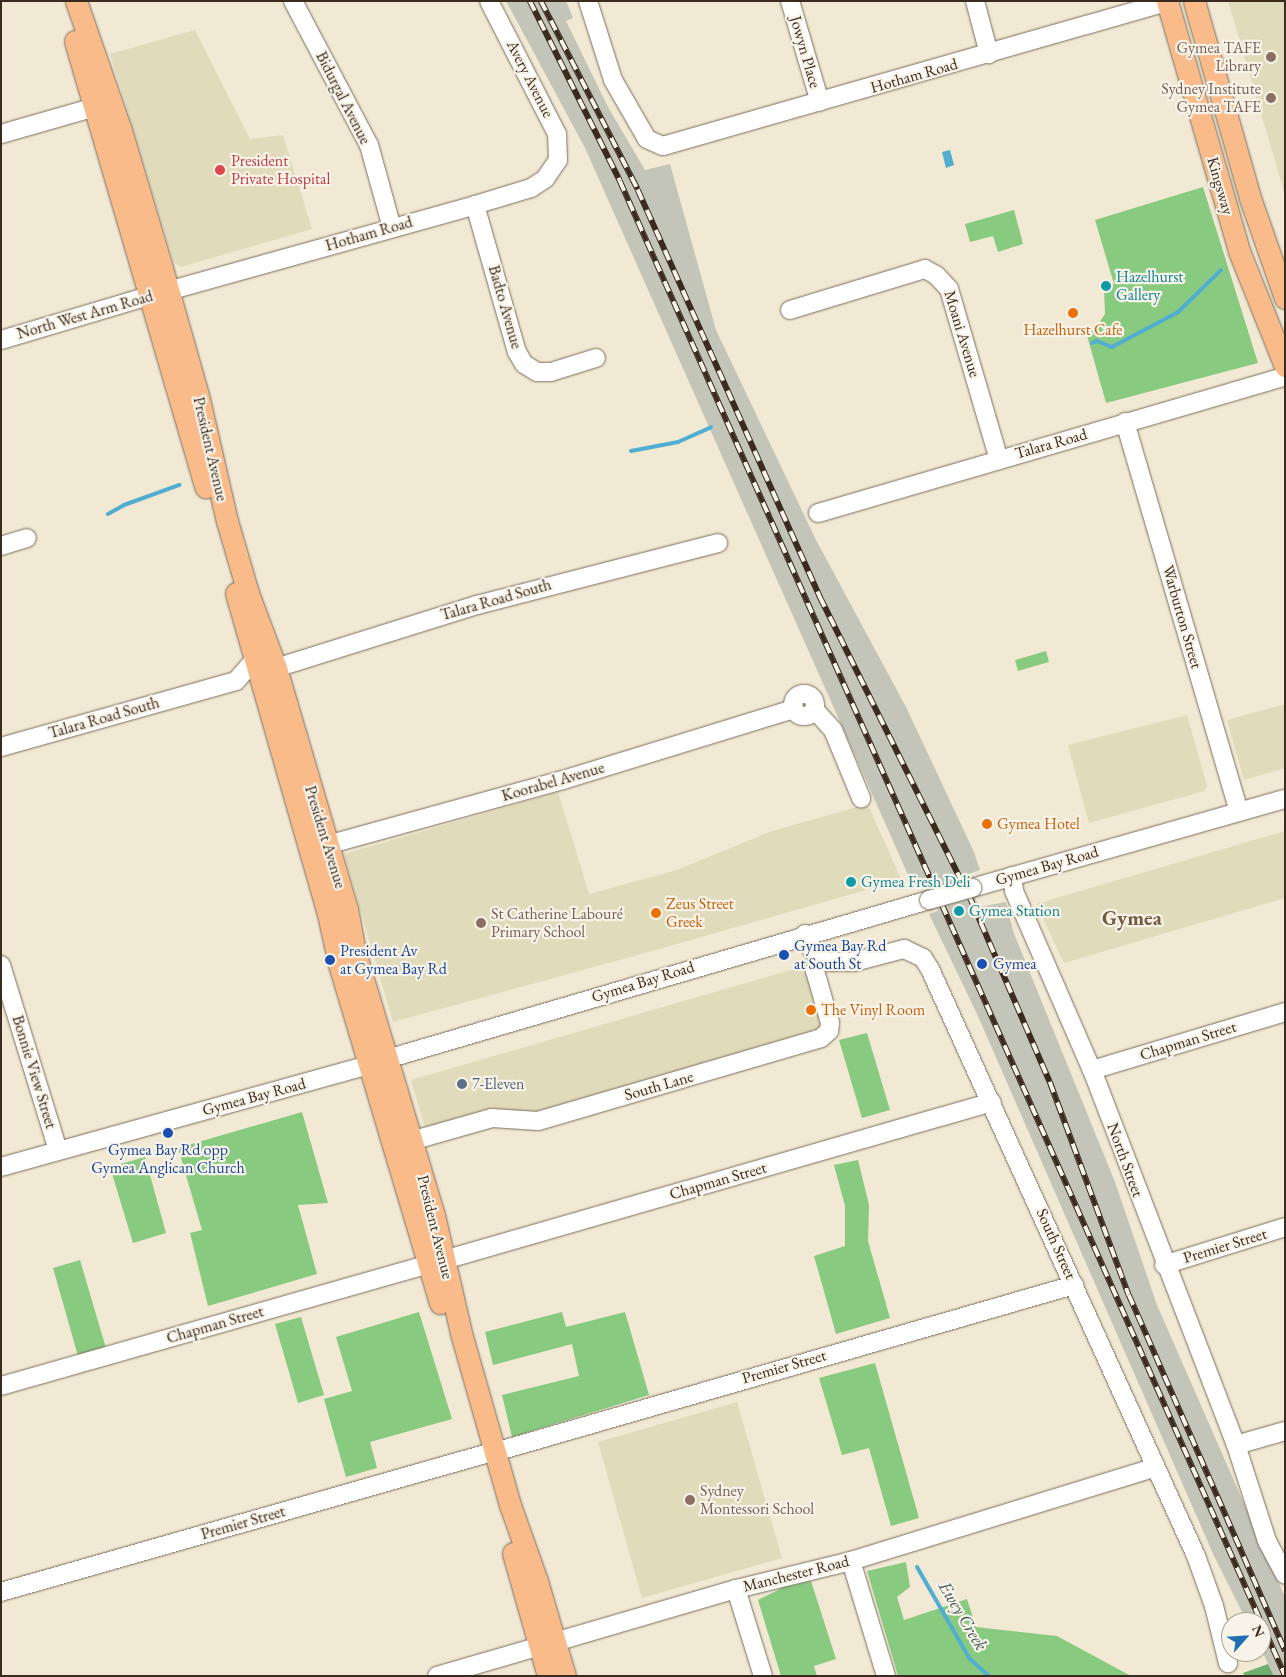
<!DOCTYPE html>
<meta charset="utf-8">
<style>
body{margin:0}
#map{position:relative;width:1286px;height:1677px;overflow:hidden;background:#f1e9d3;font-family:"EB Garamond",serif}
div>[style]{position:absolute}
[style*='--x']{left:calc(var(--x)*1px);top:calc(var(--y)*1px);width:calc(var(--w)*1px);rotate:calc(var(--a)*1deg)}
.built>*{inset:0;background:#e0dcbb}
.industrial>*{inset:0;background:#c4c5b9}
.green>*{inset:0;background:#89ca81}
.forest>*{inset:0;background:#6eae6f}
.water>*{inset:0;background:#52aed0}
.stream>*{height:4px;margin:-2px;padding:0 2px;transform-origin:2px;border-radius:2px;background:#52aed0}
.roads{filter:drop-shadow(0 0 1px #7b6d5d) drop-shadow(0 0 1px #7b6d5d)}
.minor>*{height:18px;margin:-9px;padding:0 9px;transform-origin:9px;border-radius:9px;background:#fff}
.minor>.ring{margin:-9px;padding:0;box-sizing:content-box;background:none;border:18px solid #fff;border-radius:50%}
.major>*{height:21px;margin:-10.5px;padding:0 10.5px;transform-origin:10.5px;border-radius:10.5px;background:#fabb8b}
.rail>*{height:5.5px;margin-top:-2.75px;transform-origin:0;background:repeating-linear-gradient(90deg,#f7f3e8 0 11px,#3b2a1e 0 22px);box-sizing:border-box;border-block:1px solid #3b2a1e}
.bridges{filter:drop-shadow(0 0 1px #7b6d5d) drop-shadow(0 0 1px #7b6d5d)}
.minor-bridge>*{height:18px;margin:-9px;padding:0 9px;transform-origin:9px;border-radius:9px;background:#fff}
.dots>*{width:14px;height:14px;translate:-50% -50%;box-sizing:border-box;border:2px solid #f7f3e8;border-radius:50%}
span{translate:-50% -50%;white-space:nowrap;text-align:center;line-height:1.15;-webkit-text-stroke:4.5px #f7f3e8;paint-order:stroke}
.education-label{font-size:16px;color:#785e54}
.right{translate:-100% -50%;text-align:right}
.left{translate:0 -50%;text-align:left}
.street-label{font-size:16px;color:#3b2a1e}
.health-label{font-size:16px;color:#be3a42}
.culture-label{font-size:16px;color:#0d838f}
.food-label{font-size:16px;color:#c56008}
.transit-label{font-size:16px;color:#164399}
.service-label{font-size:16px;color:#4e5e75}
.water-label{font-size:18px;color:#43585c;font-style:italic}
.district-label{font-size:21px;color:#745a41;font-weight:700}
.frame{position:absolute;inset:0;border:2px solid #3b2a1e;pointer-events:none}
.north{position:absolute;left:1221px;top:1612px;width:50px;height:50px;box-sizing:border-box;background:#f7f3e8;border:1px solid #aca397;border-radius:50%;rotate:64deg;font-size:14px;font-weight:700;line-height:20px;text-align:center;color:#3b2a1e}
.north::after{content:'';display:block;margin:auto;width:18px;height:22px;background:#1f6fb2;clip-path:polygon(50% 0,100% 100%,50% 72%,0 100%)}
</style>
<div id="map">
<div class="built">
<div style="clip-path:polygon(1228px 1px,1285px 1px,1285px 195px)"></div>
<div style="clip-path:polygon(195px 30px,250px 139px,283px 135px,312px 229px,181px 267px,174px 263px,110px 54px)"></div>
<div style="clip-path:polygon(1285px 704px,1285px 768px,1244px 780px,1227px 720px)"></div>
<div style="clip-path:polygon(1187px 715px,1207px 786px,1204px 791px,1089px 823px,1068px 745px)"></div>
<div style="clip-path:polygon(558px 792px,589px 894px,677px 870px,772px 831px,864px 805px,869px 807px,900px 877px,897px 881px,663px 948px,393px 1022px,344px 854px)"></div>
<div style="clip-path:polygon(1285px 831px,1285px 898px,1064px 963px,1036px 904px)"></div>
<div style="clip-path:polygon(801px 967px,809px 972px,825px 1026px,820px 1034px,534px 1116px,504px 1109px,426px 1131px,411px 1080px)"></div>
<div style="clip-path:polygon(737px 1402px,782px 1558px,642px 1598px,598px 1442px)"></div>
</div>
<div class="industrial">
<div style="clip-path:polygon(506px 1px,566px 1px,573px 18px,566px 21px,608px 107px,645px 170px,670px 164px,716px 330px,815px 538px,906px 707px,974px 852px,980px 870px,966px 875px,979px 907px,1006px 902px,1013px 931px,1115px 1182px,1157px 1305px,1285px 1597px,1285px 1676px,1274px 1676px,1261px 1649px,1261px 1622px,1247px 1622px,1214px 1556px,977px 1014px,929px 914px,938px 911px,927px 887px,913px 886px,585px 148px)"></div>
</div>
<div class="green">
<div style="clip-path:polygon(1203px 187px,1258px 363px,1106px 403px,1086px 332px,1095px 329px,1105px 314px,1104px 288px,1114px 284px,1095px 220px)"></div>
<div style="clip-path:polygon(1014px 210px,1023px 244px,998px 252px,993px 236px,970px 242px,965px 224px)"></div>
<div style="clip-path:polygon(1046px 651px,1049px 662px,1018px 671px,1015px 660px)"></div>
<div style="clip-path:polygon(867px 1033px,890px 1110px,862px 1118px,839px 1040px)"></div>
<div style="clip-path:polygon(302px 1112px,328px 1203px,298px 1205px,317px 1274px,208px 1306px,190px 1233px,202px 1230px,178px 1148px)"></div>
<div style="clip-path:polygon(145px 1157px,166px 1233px,133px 1243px,110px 1167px)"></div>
<div style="clip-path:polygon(858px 1160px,869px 1205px,868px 1241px,890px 1318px,836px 1334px,814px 1256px,845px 1246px,845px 1206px,834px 1165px)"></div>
<div style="clip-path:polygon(80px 1260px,108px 1355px,80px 1363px,53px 1268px)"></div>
<div style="clip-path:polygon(419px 1312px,452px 1419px,370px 1442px,377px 1468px,346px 1477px,324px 1399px,352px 1391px,336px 1337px)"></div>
<div style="clip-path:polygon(562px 1312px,566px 1327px,625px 1312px,649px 1395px,512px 1437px,502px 1395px,579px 1376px,572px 1344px,493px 1365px,485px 1332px)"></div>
<div style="clip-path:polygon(301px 1317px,324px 1395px,298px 1403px,275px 1324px)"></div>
<div style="clip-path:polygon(875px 1363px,919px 1518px,891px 1526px,869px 1448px,842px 1455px,819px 1378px)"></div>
<div style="clip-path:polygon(906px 1562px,910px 1587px,897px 1597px,904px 1620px,967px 1599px,976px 1627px,1057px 1636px,1131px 1676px,898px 1676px,867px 1571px)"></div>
<div style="clip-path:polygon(811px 1581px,836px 1659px,814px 1666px,817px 1676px,781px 1676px,758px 1600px,784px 1587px)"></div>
</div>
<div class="forest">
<div style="clip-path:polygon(1268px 1664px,1274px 1676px,1245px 1676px,1243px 1673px)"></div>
</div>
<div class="water">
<div style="clip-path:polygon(950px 150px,954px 165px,946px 168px,942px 152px)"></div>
</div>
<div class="stream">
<div style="--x:1092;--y:343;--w:5;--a:-22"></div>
<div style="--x:1097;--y:341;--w:16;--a:22"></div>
<div style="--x:1112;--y:347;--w:75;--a:-27.9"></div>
<div style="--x:1178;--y:312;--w:60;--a:-44.3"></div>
<div style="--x:631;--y:451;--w:48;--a:-10.8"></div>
<div style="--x:678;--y:442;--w:36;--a:-24"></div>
<div style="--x:108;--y:514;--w:18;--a:-29"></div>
<div style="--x:124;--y:505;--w:59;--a:-20"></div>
<div style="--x:917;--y:1567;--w:106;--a:60.1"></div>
<div style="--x:970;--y:1659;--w:25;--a:42"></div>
</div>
<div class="roads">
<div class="minor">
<div style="--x:293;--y:1;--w:163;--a:62.2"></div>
<div style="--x:369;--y:145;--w:86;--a:74.5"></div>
<div style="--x:588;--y:1;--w:83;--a:72.4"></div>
<div style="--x:613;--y:80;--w:68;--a:60"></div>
<div style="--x:647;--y:139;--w:17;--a:24"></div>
<div style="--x:663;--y:146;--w:527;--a:-15.96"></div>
<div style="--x:790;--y:1;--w:105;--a:73.5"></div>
<div style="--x:975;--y:1;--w:55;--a:75.2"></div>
<div style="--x:1;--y:134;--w:98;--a:-16"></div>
<div style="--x:475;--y:205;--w:153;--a:74.1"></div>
<div style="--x:517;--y:352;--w:14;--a:60"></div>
<div style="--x:524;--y:364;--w:15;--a:32"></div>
<div style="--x:537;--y:372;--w:14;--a:0"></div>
<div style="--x:551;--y:372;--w:47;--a:-17.3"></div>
<div style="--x:168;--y:291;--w:319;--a:-15.6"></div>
<div style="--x:475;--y:205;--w:59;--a:-16.9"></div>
<div style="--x:531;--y:188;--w:17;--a:-33"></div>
<div style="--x:545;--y:179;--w:23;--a:-56"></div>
<div style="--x:558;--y:160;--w:26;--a:-92"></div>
<div style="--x:557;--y:134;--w:149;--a:-117.1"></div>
<div style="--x:790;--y:310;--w:141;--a:-16.9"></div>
<div style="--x:925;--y:269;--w:13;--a:29"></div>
<div style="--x:936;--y:275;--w:19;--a:47"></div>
<div style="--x:949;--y:289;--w:178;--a:73.7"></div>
<div style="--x:1;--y:340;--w:154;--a:-16.6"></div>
<div style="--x:1125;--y:422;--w:405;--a:73.7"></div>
<div style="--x:818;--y:513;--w:487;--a:-16.3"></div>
<div style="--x:1;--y:546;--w:27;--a:-17"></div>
<div style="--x:276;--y:668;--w:211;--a:-17.4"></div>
<div style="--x:477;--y:605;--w:249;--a:-14.4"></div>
<div class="ring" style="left:793px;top:694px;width:4px;height:4px"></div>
<div style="--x:814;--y:709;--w:28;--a:48"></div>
<div style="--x:833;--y:730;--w:74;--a:67.6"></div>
<div style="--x:1;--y:747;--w:244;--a:-15.7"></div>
<div style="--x:236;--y:681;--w:29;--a:-49"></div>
<div style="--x:327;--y:845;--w:245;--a:-15.4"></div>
<div style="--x:563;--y:780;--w:242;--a:-17.1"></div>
<div style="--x:1012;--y:876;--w:15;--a:82"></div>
<div style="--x:1014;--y:891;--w:195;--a:66.5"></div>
<div style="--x:1092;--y:1070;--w:402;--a:69"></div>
<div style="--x:1236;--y:1445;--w:101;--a:72.1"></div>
<div style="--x:1267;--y:1541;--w:38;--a:62"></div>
<div style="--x:972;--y:888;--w:325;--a:-15.9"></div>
<div style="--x:805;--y:934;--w:17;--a:66"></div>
<div style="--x:812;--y:950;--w:18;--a:41"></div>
<div style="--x:826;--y:962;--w:28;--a:0"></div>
<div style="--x:854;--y:962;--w:52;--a:-14.6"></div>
<div style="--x:904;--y:949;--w:21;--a:25"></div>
<div style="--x:923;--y:958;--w:13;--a:58"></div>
<div style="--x:930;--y:969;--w:644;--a:65.62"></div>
<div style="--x:1196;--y:1556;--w:53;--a:70.2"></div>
<div style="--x:1214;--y:1606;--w:59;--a:76.2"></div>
<div style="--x:1;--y:965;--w:194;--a:72.9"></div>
<div style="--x:387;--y:1059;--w:565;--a:-16.35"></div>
<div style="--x:1092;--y:1070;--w:202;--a:-16.7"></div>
<div style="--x:411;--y:1141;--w:84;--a:-15.9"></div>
<div style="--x:492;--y:1118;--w:46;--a:3.7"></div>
<div style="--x:538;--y:1121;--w:295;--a:-16.3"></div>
<div style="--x:821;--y:1038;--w:11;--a:-41"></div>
<div style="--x:829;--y:1031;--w:8;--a:-83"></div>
<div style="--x:830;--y:1023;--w:54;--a:-106.1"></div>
<div style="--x:815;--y:971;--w:13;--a:-77"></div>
<div style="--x:1;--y:1167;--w:381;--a:-15.5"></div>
<div style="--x:444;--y:1260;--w:570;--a:-16.08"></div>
<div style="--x:1164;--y:1265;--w:127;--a:-17.4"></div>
<div style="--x:1;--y:1386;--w:445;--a:-15.9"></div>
<div style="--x:1236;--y:1445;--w:51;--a:-15.9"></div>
<div style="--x:495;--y:1452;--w:603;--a:-16.09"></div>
<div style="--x:851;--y:1561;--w:120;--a:73.1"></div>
<div style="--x:736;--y:1589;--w:91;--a:72.8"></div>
<div style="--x:1;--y:1592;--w:503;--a:-15.91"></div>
<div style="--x:555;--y:1642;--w:189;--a:-16.3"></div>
<div style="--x:736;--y:1589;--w:118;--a:-13.7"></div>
<div style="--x:851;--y:1561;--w:317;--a:-17.1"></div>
<div style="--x:437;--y:1676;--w:107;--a:-16.2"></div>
</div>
<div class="major">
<div style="--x:76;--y:1;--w:133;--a:70.8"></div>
<div style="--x:120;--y:127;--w:147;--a:73.4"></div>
<div style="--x:162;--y:268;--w:136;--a:74.2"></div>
<div style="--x:199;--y:399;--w:125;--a:77.1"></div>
<div style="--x:227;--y:521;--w:75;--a:73.7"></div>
<div style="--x:248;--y:593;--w:80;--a:69.5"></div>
<div style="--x:276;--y:668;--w:251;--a:73.6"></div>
<div style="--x:347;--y:909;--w:44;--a:79.5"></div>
<div style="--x:355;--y:952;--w:275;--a:73.3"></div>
<div style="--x:434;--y:1215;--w:121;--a:77.1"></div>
<div style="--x:461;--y:1333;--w:179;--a:74.1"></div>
<div style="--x:510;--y:1505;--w:81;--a:70.4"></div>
<div style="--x:537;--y:1581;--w:99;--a:73.6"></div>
<div style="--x:1167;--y:1;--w:260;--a:73.9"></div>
<div style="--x:1239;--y:251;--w:124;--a:68.2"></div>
<div style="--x:1194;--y:1;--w:205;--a:74.1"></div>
<div style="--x:1250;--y:198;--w:106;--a:70.7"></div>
<div style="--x:75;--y:41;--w:465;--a:73.7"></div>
<div style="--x:236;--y:593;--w:334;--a:74"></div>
<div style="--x:328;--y:914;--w:51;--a:77.6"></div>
<div style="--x:339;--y:964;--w:354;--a:73.4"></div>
<div style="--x:513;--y:1553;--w:128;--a:74.1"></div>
</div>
</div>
<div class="rail">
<div style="--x:530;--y:1;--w:201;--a:63.4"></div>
<div style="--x:620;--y:181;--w:1635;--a:66.01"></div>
<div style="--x:541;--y:1;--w:212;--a:62.8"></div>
<div style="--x:638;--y:190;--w:446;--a:65.9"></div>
<div style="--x:820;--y:597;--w:341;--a:63.5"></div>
<div style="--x:972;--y:902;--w:196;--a:66.6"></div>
<div style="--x:1050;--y:1082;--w:227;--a:69.7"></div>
<div style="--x:1129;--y:1295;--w:389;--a:66.3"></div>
</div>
<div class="bridges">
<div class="minor-bridge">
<div style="--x:929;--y:900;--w:45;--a:-15.6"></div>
</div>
</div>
<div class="dots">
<div style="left:1271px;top:57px;background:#8d6e63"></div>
<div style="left:1271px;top:98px;background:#8d6e63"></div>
<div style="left:220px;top:170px;background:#e0444e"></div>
<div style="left:1106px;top:286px;background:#0f9aa8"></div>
<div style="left:1073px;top:313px;background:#e8710a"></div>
<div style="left:987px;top:824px;background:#e8710a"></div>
<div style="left:851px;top:882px;background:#0f9aa8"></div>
<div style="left:959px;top:911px;background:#0f9aa8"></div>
<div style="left:656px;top:913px;background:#e8710a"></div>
<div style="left:481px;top:923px;background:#8d6e63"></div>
<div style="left:784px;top:955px;background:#1a4fb4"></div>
<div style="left:330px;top:960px;background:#1a4fb4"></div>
<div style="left:982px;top:964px;background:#1a4fb4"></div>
<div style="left:811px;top:1010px;background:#e8710a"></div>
<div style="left:462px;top:1084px;background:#5c6f8a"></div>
<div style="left:168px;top:1133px;background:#1a4fb4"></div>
<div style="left:690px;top:1500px;background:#8d6e63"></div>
</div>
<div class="education-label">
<span class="right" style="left:1261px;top:57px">Gymea TAFE<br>Library</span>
<span class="right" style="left:1261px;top:98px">Sydney Institute<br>Gymea TAFE</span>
<span class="left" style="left:491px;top:923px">St Catherine Labouré<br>Primary School</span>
<span class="left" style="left:700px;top:1500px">Sydney<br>Montessori School</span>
</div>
<div class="street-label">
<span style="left:805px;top:52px;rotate:74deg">Jowyn Place</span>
<span style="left:914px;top:76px;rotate:-16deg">Hotham Road</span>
<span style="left:530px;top:79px;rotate:63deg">Avery Avenue</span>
<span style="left:343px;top:98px;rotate:63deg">Bidurgal Avenue</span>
<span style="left:1220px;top:186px;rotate:74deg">Kingsway</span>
<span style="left:369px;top:234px;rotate:-16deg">Hotham Road</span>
<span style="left:505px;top:307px;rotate:74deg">Badto Avenue</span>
<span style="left:85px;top:315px;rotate:-16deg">North West Arm Road</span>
<span style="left:962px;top:334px;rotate:73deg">Moani Avenue</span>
<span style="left:1051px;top:444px;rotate:-16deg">Talara Road</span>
<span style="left:210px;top:449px;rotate:77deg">President Avenue</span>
<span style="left:496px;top:600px;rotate:-16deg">Talara Road South</span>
<span style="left:1182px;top:617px;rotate:74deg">Warburton Street</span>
<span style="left:104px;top:718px;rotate:-16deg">Talara Road South</span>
<span style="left:553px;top:782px;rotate:-16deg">Koorabel Avenue</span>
<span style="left:325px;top:837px;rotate:73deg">President Avenue</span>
<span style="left:1047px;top:866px;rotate:-16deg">Gymea Bay Road</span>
<span style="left:643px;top:982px;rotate:-17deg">Gymea Bay Road</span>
<span style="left:1188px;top:1041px;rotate:-17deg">Chapman Street</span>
<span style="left:34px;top:1072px;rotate:73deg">Bonnie View Street</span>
<span style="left:659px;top:1086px;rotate:-16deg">South Lane</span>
<span style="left:254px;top:1097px;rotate:-15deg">Gymea Bay Road</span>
<span style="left:1125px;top:1160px;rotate:70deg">North Street</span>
<span style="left:718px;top:1181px;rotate:-16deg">Chapman Street</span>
<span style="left:435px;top:1227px;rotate:76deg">President Avenue</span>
<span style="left:1056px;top:1244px;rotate:66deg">South Street</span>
<span style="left:1225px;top:1246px;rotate:-17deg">Premier Street</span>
<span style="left:215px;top:1325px;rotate:-16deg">Chapman Street</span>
<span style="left:784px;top:1367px;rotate:-16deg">Premier Street</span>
<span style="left:243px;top:1523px;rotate:-16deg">Premier Street</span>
<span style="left:796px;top:1574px;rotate:-14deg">Manchester Road</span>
</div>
<div class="health-label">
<span class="left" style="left:231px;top:170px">President<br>Private Hospital</span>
</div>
<div class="culture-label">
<span class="left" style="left:1116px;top:286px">Hazelhurst<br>Gallery</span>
<span class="left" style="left:861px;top:882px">Gymea Fresh Deli</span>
<span class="left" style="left:969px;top:911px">Gymea Station</span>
</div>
<div class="food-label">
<span style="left:1073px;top:330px">Hazelhurst Cafe</span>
<span class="left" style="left:997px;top:824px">Gymea Hotel</span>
<span class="left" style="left:666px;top:913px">Zeus Street<br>Greek</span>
<span class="left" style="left:821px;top:1010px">The Vinyl Room</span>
</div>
<div class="transit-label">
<span class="left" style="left:794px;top:955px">Gymea Bay Rd<br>at South St</span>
<span class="left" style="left:340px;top:960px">President Av<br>at Gymea Bay Rd</span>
<span class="left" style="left:993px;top:964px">Gymea</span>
<span style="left:168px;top:1159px">Gymea Bay Rd opp<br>Gymea Anglican Church</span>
</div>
<div class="service-label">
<span class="left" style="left:472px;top:1084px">7-Eleven</span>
</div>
<div class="water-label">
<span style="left:963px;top:1616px;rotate:59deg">Ewey Creek</span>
</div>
<div class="district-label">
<span style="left:1132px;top:918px">Gymea</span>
</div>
<div class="frame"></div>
<div class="north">N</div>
</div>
